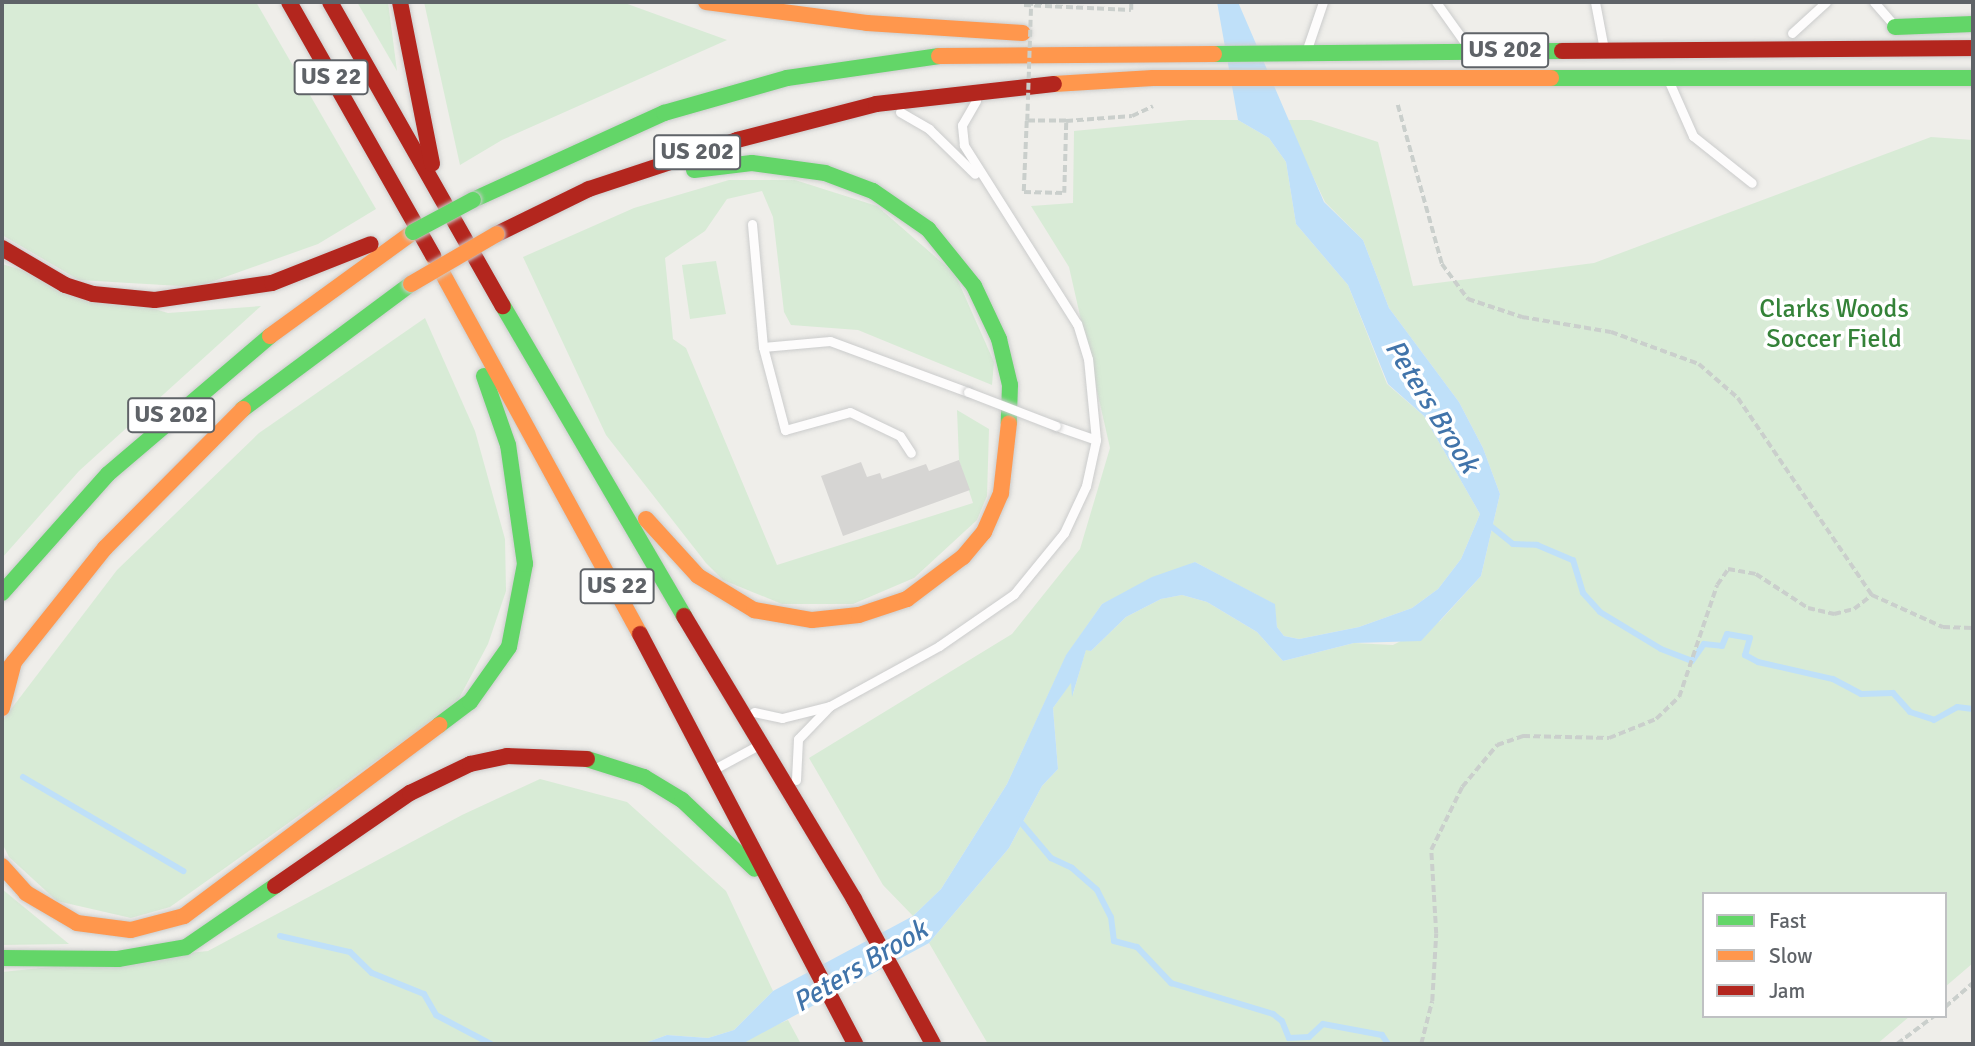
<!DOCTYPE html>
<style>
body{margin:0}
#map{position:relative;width:1975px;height:1046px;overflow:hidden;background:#efeeea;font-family:Signika,sans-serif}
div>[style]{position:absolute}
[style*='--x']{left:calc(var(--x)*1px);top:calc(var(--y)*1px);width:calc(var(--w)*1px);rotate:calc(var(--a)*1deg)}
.green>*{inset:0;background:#d8ebd6}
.water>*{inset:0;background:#bfe0f9}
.stream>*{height:6px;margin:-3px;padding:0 3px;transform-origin:3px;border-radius:3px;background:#bfe0f9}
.building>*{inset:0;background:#d6d5d3}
.path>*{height:3.5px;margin-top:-1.75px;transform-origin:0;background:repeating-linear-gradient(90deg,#cacfcc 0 7px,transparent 0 10.5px)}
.roads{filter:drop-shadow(0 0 2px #cbcccc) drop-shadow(0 0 2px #cbcccc)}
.lane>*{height:9px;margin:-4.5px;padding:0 4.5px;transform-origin:4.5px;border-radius:4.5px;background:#fdfcfc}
.fast>*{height:16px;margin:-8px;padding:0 8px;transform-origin:8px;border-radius:8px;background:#63d668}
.slow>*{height:16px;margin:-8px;padding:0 8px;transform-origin:8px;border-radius:8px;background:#ff974d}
.jam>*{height:16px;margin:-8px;padding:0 8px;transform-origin:8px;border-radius:8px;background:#b3261e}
.path-bridge>*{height:3.5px;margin-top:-1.75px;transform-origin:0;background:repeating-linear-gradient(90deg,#cacfcc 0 7px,transparent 0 10.5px)}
.bridges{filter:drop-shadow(0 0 2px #cbcccc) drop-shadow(0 0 2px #cbcccc)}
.lane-bridge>*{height:9px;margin:-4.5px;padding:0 4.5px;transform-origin:4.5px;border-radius:4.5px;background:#fdfcfc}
.fast-bridge>*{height:16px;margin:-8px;padding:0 8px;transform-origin:8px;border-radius:8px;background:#63d668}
.slow-bridge>*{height:16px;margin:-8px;padding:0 8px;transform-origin:8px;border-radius:8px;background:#ff974d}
span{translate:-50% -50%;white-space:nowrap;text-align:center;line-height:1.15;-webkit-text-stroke:7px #fff;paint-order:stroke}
.shield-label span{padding:2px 5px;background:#fff;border:2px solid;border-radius:5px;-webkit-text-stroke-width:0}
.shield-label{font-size:24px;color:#5f6368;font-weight:700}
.park-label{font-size:26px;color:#348238}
.water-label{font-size:28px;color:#4174aa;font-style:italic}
.frame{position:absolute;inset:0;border:4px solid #5f6368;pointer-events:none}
.legend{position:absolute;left:1702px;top:892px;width:245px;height:126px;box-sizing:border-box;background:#fff;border:2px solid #bfc1c3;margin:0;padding:9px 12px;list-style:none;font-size:21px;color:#5f6368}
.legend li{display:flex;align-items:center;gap:14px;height:35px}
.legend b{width:35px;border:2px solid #bfc1c3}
</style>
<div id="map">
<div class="green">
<div style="clip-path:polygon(2px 2px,256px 2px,376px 209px,318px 244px,197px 287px,79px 280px,2px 235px)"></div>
<div style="clip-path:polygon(357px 2px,388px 2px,397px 71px)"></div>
<div style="clip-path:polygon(424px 2px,622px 2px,727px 40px,502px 140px,460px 165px)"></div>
<div style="clip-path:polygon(1189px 120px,1238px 120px,1269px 138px,1286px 162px,1296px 224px,1348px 285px,1387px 384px,1424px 416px,1480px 514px,1461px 559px,1438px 589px,1412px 608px,1359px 627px,1299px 639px,1284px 636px,1277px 627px,1274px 604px,1195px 562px,1102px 604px,1066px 656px,1007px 784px,941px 889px,913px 916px,883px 885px,809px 758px,1012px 634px,1080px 549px,1110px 448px,1069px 267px,1031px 206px,1073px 203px,1074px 131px)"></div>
<div style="clip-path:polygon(1286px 120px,1311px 120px,1378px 142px,1413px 286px,1594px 263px,1931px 137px,1973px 140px,1973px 963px,1945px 987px,1945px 894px,1704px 894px,1704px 1016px,1910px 1016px,1877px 1044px,988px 1044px,929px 943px,1009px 848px,1042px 786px,1058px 769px,1053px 708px,1071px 682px,1073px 694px,1086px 649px,1091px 651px,1126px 617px,1161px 599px,1182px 595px,1207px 602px,1257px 632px,1283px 661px,1354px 643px,1393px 645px,1440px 621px,1481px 576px,1500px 494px,1483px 448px,1459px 402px,1389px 308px,1363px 240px,1325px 202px)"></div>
<div style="clip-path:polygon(729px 180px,795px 180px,877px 206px,955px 274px,994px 362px,992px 385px,858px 330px,791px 325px,784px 312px,773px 217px,762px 191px,727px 199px,705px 231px,665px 258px,673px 339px,686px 348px,777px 565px,973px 503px,959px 460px,957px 410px,989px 429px,987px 496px,977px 520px,914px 578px,853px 604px,782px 604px,723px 580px,706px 563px,606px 435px,523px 257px,634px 208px)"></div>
<div style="clip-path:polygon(716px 261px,726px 314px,690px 319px,682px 265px)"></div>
<div style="clip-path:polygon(2px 264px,168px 313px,261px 306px,79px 471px,2px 558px)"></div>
<div style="clip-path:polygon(425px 318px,475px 431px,505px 539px,506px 591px,488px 644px,456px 704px,170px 907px,131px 918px,57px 901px,9px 857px,2px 843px,2px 721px,117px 570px,259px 433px)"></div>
<div style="clip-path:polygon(540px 779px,627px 802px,726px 891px,773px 991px,734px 1030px,708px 1038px,667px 1035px,642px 1044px,2px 1044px,2px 972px,208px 951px,462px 815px)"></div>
<div style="clip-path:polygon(2px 889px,69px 944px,2px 945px)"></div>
<div style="clip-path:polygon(788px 1020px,801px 1044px,742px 1044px,756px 1033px)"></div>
</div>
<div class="water">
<div style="clip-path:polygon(1217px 2px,1238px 2px,1324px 202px,1363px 240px,1389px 308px,1459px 402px,1483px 448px,1500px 494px,1481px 576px,1421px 641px,1354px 643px,1283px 661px,1257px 632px,1207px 602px,1182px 595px,1161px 599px,1126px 617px,1091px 651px,1086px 650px,1072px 697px,1071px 683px,1053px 708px,1058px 769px,1042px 786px,1009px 848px,929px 943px,742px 1044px,642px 1044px,667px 1035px,708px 1038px,734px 1030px,773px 991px,913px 916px,941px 889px,1007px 784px,1066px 655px,1102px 604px,1152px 577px,1195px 562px,1275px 604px,1277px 627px,1284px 636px,1299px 639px,1359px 627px,1412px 608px,1438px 589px,1461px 559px,1480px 514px,1424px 416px,1388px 384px,1348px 285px,1296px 224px,1286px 162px,1269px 138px,1238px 120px)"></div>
</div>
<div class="stream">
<div style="--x:1487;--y:523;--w:33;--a:39"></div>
<div style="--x:1513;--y:544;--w:24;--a:2"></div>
<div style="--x:1537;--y:545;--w:39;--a:23"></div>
<div style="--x:1573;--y:560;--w:34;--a:73"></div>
<div style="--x:1583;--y:593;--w:25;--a:48"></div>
<div style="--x:1600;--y:612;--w:71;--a:31.2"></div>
<div style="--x:1661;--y:649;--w:33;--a:21"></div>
<div style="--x:1692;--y:661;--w:21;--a:-55"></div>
<div style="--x:1704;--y:644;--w:18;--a:6"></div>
<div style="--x:1722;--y:646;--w:13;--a:-67"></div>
<div style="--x:1727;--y:634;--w:23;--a:10"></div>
<div style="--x:1750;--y:638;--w:18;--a:106"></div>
<div style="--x:1745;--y:655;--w:15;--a:28"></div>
<div style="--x:1758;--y:662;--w:77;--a:12.8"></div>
<div style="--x:1833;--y:679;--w:32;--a:28"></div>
<div style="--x:1861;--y:694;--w:32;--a:-2"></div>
<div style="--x:1893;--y:693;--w:25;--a:48"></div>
<div style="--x:1910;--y:712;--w:25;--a:18"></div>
<div style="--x:1934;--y:720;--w:26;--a:-29"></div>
<div style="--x:1957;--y:707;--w:16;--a:7"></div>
<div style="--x:23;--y:777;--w:186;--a:30.4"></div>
<div style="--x:1018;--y:819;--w:51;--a:49.8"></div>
<div style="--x:1051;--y:858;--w:23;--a:25"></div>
<div style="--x:1072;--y:868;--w:33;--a:41"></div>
<div style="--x:1097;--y:890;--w:30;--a:63"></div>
<div style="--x:1111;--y:917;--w:24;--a:83"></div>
<div style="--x:1114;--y:941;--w:24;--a:15"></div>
<div style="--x:1137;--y:947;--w:50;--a:46.6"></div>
<div style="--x:1171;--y:983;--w:107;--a:16.9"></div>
<div style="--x:1273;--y:1014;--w:11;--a:38"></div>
<div style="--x:1282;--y:1021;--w:18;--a:68"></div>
<div style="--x:1289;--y:1038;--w:20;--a:-3"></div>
<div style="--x:1309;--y:1037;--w:19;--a:-43"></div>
<div style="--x:1323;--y:1024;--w:60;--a:10.6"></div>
<div style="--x:1382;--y:1035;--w:11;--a:56"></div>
<div style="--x:280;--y:936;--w:72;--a:12.9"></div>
<div style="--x:350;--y:952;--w:30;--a:44"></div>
<div style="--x:372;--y:973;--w:56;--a:22"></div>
<div style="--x:424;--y:994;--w:24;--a:60"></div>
<div style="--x:436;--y:1015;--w:62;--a:27.8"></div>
</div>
<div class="building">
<div style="clip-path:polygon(959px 460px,970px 490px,843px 536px,821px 476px,861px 462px,867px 477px,880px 473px,882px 479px,926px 464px,929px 471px)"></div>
</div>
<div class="path">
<div style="--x:1024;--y:5;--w:107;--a:2.7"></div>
<div style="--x:1131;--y:10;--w:8;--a:-90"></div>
<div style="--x:1398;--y:105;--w:165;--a:74.5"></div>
<div style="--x:1442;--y:264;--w:44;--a:53.4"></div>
<div style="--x:1468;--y:299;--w:57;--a:18.4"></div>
<div style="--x:1522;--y:317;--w:90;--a:9.6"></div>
<div style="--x:1611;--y:332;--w:94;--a:20"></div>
<div style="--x:1699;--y:364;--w:52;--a:41.1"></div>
<div style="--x:1738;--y:398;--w:238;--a:55.8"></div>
<div style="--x:1066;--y:121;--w:39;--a:180"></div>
<div style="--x:1027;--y:121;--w:71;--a:92.4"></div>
<div style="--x:1024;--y:192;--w:40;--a:1.4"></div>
<div style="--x:1064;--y:193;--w:72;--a:-88.4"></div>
<div style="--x:1066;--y:121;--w:66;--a:-4.3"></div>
<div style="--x:1132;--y:116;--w:23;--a:-25"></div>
<div style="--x:1945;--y:1007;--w:37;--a:-41"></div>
<div style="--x:1421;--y:1044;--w:44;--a:-75.7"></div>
<div style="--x:1432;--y:1001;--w:67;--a:-86.6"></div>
<div style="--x:1436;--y:934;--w:84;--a:-93.4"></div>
<div style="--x:1431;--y:850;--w:70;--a:-63.8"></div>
<div style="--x:1462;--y:787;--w:55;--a:-50.2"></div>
<div style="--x:1497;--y:745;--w:28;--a:-19"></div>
<div style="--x:1523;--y:736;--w:86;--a:1.3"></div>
<div style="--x:1609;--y:738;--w:51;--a:-22"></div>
<div style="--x:1656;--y:719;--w:32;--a:-44"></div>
<div style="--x:1679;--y:697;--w:118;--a:-71.3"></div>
<div style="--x:1717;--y:585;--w:19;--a:-55"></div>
<div style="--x:1728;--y:569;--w:28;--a:10"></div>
<div style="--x:1756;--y:574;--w:62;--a:33.2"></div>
<div style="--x:1808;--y:608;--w:27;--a:13"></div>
<div style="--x:1834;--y:614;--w:21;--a:-14"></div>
<div style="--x:1854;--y:609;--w:23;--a:-38"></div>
<div style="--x:1872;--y:595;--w:78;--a:24.3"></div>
<div style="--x:1943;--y:627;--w:30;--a:2"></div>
<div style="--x:1897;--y:1044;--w:46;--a:-37.1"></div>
</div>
<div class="roads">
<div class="lane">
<div style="--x:1436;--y:2;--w:52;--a:54.5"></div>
<div style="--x:1595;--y:2;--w:43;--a:79.2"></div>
<div style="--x:1874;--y:2;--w:28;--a:49"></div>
<div style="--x:1792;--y:33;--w:46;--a:-42.4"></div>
<div style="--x:1308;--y:46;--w:46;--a:-71.2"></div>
<div style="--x:1670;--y:84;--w:57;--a:66.1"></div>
<div style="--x:1693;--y:136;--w:75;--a:38.5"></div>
<div style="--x:900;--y:112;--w:34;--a:30"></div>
<div style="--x:929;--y:129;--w:64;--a:44.4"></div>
<div style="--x:752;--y:224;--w:123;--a:84.9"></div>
<div style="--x:763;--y:347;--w:67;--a:-5.1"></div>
<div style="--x:830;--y:341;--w:147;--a:20.3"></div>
<div style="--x:763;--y:347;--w:86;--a:75.2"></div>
<div style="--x:785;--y:430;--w:67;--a:-15.5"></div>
<div style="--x:850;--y:412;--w:55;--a:25.6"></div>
<div style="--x:900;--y:436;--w:20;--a:57"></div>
<div style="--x:1056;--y:426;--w:42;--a:19.3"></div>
<div style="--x:754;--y:712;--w:29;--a:12"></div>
<div style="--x:782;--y:718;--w:49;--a:-14"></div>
<div style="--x:718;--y:767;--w:42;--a:-28.4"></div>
<div style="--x:796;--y:780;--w:41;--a:-87.2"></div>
<div style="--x:798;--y:739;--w:46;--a:-45.9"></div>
<div style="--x:830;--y:706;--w:124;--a:-28.8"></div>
<div style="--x:939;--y:646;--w:91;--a:-34.7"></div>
<div style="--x:1014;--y:594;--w:79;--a:-50.7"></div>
<div style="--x:1064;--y:533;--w:52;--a:-64.9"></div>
<div style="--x:1086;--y:486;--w:47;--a:-77.7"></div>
<div style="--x:1096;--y:440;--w:81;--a:-95.6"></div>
<div style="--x:1088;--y:359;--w:37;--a:-107"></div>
<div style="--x:1077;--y:324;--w:212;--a:-122.3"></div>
<div style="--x:964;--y:145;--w:20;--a:-96"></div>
<div style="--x:962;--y:125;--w:28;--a:-60"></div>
</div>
<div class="fast">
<div style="--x:1895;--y:27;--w:78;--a:-2.2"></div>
<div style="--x:1214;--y:54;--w:348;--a:-0.5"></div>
<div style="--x:1551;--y:78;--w:422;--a:0"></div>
<div style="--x:694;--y:170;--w:58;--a:-6.9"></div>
<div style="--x:752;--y:163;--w:74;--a:7.8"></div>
<div style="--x:825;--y:173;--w:51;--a:20.6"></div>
<div style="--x:873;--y:191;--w:67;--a:34.6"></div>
<div style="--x:928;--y:229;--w:73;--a:51.1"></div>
<div style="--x:974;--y:286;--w:59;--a:64.7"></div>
<div style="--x:999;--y:339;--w:47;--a:76.6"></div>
<div style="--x:1010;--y:385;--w:38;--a:92"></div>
<div style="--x:473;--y:200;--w:210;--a:-24.5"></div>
<div style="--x:664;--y:113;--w:128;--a:-15.9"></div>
<div style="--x:787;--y:78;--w:154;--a:-8.2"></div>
<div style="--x:503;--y:306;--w:359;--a:59.7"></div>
<div style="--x:243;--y:409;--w:209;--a:-36.7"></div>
<div style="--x:2;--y:593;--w:159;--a:-48.3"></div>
<div style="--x:108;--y:474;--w:213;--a:-40.4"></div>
<div style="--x:439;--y:725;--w:39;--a:-37"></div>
<div style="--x:470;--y:702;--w:67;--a:-54.7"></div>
<div style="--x:509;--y:647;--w:85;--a:-79.1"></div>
<div style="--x:525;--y:564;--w:120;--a:-98.1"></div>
<div style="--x:508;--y:445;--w:73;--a:-109.2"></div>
<div style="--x:587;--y:759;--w:60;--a:17.5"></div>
<div style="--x:644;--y:777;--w:44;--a:31.2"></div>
<div style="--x:682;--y:800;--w:100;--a:43.4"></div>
<div style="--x:2;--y:958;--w:116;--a:0.5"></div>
<div style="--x:118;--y:959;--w:69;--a:-10"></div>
<div style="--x:186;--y:947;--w:108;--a:-34.4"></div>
</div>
<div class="slow">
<div style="--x:706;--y:2;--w:162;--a:7.4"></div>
<div style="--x:867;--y:23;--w:156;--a:3.7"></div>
<div style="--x:939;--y:56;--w:275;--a:-0.4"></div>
<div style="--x:1054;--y:84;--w:99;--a:-3.5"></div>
<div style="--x:1153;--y:78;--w:398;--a:0"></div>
<div style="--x:433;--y:256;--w:431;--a:61.3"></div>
<div style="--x:270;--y:336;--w:177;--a:-36"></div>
<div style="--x:646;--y:519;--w:77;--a:47.6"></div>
<div style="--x:698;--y:576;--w:66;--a:31.3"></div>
<div style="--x:754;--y:610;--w:59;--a:9.8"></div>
<div style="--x:812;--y:620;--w:47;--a:-6.1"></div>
<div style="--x:859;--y:615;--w:51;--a:-18.4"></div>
<div style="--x:907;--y:599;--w:70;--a:-36.9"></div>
<div style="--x:963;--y:557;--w:33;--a:-50"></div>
<div style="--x:984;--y:532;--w:43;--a:-66.4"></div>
<div style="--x:1001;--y:493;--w:70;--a:-83.5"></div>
<div style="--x:2;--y:677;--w:165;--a:-51.4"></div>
<div style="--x:105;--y:548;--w:196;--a:-45.2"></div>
<div style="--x:2;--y:708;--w:48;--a:-75.4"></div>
<div style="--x:2;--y:866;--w:36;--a:48"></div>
<div style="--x:26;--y:893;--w:59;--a:30.5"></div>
<div style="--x:77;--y:923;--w:54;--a:7.4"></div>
<div style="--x:131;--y:930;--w:55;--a:-14.8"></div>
<div style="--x:184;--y:916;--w:319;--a:-36.8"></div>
</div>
<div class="jam">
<div style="--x:289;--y:2;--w:292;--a:60.4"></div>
<div style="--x:330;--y:2;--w:350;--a:60.4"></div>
<div style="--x:400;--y:2;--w:165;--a:78.8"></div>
<div style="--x:1562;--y:51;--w:411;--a:-0.4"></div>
<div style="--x:497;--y:234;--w:102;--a:-26.1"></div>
<div style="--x:589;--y:189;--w:156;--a:-18.3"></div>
<div style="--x:737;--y:140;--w:144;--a:-14.5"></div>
<div style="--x:876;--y:104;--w:179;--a:-6.4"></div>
<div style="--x:2;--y:248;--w:73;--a:30.4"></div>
<div style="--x:65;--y:285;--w:29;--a:18"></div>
<div style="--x:93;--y:294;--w:62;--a:5.5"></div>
<div style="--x:155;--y:300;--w:118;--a:-8.3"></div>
<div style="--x:272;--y:283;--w:106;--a:-21.5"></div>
<div style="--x:684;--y:616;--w:330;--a:59"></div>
<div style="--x:854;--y:899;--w:165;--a:61.4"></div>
<div style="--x:640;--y:634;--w:463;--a:62.3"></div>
<div style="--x:275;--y:886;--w:164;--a:-34.6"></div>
<div style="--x:410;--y:793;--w:67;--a:-25.8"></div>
<div style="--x:470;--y:764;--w:38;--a:-12"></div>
<div style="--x:507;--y:756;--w:80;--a:2.1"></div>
</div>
</div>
<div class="path-bridge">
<div style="--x:1027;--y:121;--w:119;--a:-88.1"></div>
</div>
<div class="bridges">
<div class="lane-bridge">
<div style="--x:968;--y:392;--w:94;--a:21.1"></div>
</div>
<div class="fast-bridge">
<div style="--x:413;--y:232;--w:68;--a:-28.1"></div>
</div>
<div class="slow-bridge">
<div style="--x:411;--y:284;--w:99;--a:-30.2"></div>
</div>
</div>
<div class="shield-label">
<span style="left:1505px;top:50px">US 202</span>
<span style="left:331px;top:77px">US 22</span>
<span style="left:697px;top:152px">US 202</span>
<span style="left:171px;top:415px">US 202</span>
<span style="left:617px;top:586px">US 22</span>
</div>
<div class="park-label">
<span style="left:1834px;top:325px">Clarks Woods<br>Soccer Field</span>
</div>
<div class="water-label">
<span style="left:1432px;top:406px;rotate:58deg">Peters Brook</span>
<span style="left:860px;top:966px;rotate:-31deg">Peters Brook</span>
</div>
<div class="frame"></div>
<ul class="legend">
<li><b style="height:9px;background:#63d668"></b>Fast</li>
<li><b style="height:9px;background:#ff974d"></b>Slow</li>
<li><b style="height:9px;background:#b3261e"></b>Jam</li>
</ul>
</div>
